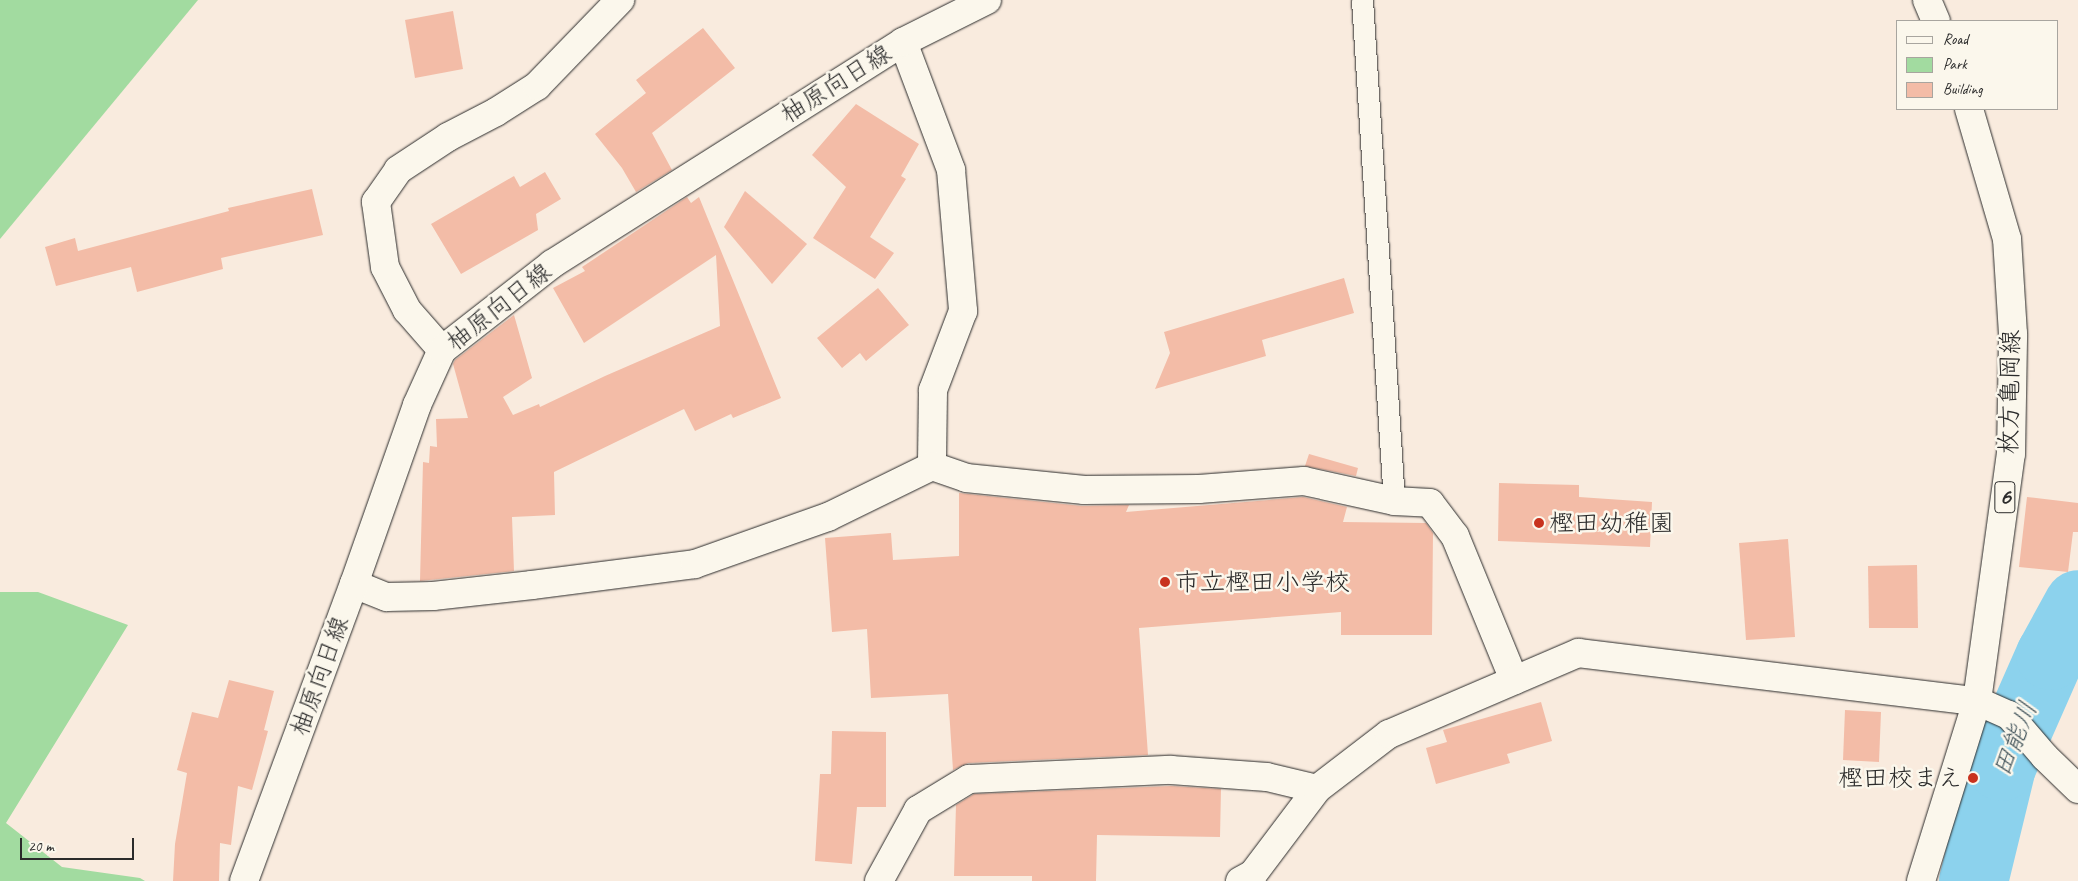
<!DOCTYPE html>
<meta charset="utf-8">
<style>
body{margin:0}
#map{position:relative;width:2078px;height:881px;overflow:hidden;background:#f9ebde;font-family:Caveat,"Klee One",sans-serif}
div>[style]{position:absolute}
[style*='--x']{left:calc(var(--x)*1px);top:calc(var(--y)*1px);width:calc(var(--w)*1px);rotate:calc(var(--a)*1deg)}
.green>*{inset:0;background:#a2dba0}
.river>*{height:69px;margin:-34.5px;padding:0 34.5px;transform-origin:34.5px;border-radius:34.5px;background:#8cd2ed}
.building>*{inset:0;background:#f3bca7}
.roads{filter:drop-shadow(0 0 1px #2b2b2b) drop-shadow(0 0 1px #2b2b2b)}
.lane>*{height:21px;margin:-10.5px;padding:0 10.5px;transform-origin:10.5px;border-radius:10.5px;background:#fbf7ec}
.street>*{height:28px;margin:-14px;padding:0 14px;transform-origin:14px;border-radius:14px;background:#fbf7ec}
.secondary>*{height:28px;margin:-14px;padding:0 14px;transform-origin:14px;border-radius:14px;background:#fbf7ec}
.primary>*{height:28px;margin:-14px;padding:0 14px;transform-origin:14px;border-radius:14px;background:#fbf7ec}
.dots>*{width:14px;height:14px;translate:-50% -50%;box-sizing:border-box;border:2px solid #fbf7ec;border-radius:50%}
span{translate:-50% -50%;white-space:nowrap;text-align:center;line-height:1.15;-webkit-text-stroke:5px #fbf7ec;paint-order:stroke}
.shield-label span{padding:1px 4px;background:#fbf7ec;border:1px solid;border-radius:4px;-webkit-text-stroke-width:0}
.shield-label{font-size:24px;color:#2b2b2b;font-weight:700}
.street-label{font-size:25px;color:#2b2b2b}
.poi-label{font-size:25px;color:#2b2b2b}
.left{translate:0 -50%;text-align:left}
.right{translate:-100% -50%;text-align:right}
.water-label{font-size:26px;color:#43555c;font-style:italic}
.legend{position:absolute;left:1896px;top:20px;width:162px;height:90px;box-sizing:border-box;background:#fbf7ec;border:1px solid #a8a59f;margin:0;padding:6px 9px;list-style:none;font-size:15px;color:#2b2b2b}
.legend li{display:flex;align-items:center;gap:10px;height:25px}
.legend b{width:25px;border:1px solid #a8a59f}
.scale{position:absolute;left:20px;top:838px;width:114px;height:22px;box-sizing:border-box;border:2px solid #2b2b2b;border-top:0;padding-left:6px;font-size:15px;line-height:18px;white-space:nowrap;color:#2b2b2b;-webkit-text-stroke:4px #fbf7ec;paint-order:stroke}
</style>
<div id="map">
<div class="green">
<div style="clip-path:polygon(0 0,198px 0,0 239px)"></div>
<div style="clip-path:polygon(0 592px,38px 592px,128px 625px,6px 823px,62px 867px,140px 878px,145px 881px,0 881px)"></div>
</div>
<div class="river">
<div style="--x:1973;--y:881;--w:118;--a:-76.3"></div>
<div style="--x:2001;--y:766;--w:121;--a:-66.2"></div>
<div style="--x:2050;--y:655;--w:58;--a:-61.2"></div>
</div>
<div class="building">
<div style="clip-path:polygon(453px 11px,463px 69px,415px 78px,405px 20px)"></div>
<div style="clip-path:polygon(703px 28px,735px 68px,652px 133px,672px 170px,636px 192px,622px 168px,595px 134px,646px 93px,636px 80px)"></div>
<div style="clip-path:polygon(856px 104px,919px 144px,901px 176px,906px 179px,870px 237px,894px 253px,875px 279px,813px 238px,846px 187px,812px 155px)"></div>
<div style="clip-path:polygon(545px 172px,561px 199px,536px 214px,538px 230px,461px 274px,431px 224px,514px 176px,520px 187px)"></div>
<div style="clip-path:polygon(312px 189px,323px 235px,221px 258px,223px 269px,137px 292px,131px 267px,56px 286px,45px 247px,75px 238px,78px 251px,229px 211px,228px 208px)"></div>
<div style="clip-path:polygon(745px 191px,807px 244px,772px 284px,724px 227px)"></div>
<div style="clip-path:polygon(687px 197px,691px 203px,699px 197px,781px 398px,733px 418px,731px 414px,695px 431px,684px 409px,554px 472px,555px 515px,512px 517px,514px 571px,420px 581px,423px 462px,429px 463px,430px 446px,437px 447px,436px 419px,468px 418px,453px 364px,455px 360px,514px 315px,532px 378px,503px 397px,513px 415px,539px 404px,540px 407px,605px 376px,720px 326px,716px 255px,584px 343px,553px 288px,585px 271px,582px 267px)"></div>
<div style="clip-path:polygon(1344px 278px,1354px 313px,1262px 340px,1266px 356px,1155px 389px,1170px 353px,1164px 332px)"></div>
<div style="clip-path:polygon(878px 288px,909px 325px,866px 361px,860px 353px,842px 368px,817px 338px)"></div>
<div style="clip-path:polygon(1309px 454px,1358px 468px,1356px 476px,1305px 466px)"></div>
<div style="clip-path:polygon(1499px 483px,1579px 485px,1579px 497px,1652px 502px,1650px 547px,1498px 541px)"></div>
<div style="clip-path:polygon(959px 493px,1082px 506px,1129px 505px,1126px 512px,1303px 497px,1347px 507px,1343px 522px,1426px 523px,1433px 533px,1432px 635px,1341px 635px,1341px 612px,1139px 628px,1148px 755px,968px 763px,953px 770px,948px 694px,871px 698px,867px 629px,832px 632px,825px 538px,891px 533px,893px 560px,959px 556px)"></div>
<div style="clip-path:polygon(2027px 497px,2078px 503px,2078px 532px,2073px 532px,2068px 572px,2019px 567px)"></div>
<div style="clip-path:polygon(1788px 539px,1795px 637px,1746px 640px,1739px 543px)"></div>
<div style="clip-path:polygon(1917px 565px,1918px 628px,1869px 628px,1868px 566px)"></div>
<div style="clip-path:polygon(229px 680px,274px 691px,264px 730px,268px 731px,252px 790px,238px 786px,231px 845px,220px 843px,219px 881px,173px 881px,175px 844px,187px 773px,177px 770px,192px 712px,218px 718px)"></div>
<div style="clip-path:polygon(1541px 702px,1552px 741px,1507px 754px,1510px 763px,1436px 784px,1426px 748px,1447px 742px,1443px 730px)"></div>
<div style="clip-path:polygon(1845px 710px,1881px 712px,1879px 762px,1843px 760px)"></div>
<div style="clip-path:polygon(832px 731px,886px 732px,886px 807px,857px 807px,852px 864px,815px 861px,820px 774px,831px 774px)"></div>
<div style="clip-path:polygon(1171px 786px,1221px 789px,1220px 837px,1097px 835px,1096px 881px,1032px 881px,1032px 876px,954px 876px,956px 805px,974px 794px)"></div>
</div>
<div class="roads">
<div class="lane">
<div style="--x:1362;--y:0;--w:502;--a:86.35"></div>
</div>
<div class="street">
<div style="--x:903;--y:42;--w:137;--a:69.4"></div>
<div style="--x:951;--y:170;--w:142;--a:85.1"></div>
<div style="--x:963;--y:311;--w:85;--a:110.8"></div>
<div style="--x:933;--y:390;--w:76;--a:90.8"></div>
<div style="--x:442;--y:350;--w:53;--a:-131.2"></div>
<div style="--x:407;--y:310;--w:48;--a:-117.1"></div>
<div style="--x:385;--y:267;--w:66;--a:-97.9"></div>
<div style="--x:376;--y:202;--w:39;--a:-55"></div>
<div style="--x:398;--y:170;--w:60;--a:-33.4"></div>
<div style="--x:448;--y:137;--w:54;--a:-27.5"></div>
<div style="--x:496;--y:112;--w:49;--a:-32.4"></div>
<div style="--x:537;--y:86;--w:120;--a:-46"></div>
<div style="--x:354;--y:584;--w:35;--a:22"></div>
<div style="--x:387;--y:597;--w:46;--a:-1.2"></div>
<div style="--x:433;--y:596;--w:100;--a:-6.3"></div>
<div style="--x:532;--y:585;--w:164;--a:-7.3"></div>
<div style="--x:695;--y:564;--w:141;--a:-19.5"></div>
<div style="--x:828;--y:517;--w:116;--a:-26.1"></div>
<div style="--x:932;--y:466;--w:36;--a:19"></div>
<div style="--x:966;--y:478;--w:119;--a:5.8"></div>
<div style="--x:1084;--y:490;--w:115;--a:-0.5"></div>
<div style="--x:1199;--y:489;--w:105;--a:-4.4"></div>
<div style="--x:1304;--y:481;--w:92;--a:12.5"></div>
<div style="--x:1394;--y:501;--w:36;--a:3"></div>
<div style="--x:1430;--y:503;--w:41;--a:52.9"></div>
<div style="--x:1455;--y:536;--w:156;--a:67.7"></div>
<div style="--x:879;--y:881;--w:81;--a:-61.2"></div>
<div style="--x:918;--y:810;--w:60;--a:-31.3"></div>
<div style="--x:969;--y:779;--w:202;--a:-2.6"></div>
<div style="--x:1171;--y:770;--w:96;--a:4.2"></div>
<div style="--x:1267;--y:777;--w:51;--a:13.5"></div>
<div style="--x:1240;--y:881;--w:15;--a:-28"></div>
<div style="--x:1253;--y:874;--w:106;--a:-53"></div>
<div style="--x:1317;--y:789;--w:91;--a:-37.4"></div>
<div style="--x:1389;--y:734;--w:206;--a:-23.2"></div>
<div style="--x:1578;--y:653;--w:402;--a:6.9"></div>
<div style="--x:1977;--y:701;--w:35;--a:24"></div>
<div style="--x:2009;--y:715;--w:55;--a:49.4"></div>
<div style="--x:2045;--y:757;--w:46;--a:44.1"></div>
</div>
<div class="secondary">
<div style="--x:244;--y:881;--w:317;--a:-69.7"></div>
<div style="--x:354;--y:584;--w:190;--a:-70.6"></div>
<div style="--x:417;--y:405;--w:60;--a:-65.6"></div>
<div style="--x:442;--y:350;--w:140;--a:-38"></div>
<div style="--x:552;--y:264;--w:415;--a:-32.3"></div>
<div style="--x:903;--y:42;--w:94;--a:-26.6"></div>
</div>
<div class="primary">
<div style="--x:1927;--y:0;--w:23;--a:67"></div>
<div style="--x:1921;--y:881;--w:189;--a:-72.7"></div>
<div style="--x:1977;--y:701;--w:249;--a:-82.2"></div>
<div style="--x:2011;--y:454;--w:120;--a:-89"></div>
<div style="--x:2013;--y:334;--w:95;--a:-93.6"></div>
<div style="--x:2007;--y:239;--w:135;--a:-106.3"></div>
</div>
</div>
<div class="dots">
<div style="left:1539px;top:523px;background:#c8321e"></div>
<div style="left:1165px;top:582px;background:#c8321e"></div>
<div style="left:1973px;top:778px;background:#c8321e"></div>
</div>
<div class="shield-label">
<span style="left:2005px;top:497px">6</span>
</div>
<div class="street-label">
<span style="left:836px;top:84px;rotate:-32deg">柚原向日線</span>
<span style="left:499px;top:307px;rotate:-38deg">柚原向日線</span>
<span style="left:2010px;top:392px;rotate:-89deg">枚方亀岡線</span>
<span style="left:320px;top:676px;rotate:-70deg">柚原向日線</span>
</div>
<div class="poi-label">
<span class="left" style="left:1549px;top:523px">樫田幼稚園</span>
<span class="left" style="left:1175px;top:582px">市立樫田小学校</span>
<span class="right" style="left:1963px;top:778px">樫田校まえ</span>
</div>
<div class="water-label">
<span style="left:2015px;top:739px;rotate:-68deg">田能川</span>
</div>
<ul class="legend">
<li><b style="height:6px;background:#fbf7ec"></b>Road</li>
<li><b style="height:14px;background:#a2dba0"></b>Park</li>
<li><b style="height:14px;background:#f3bca7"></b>Building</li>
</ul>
<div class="scale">20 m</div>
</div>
